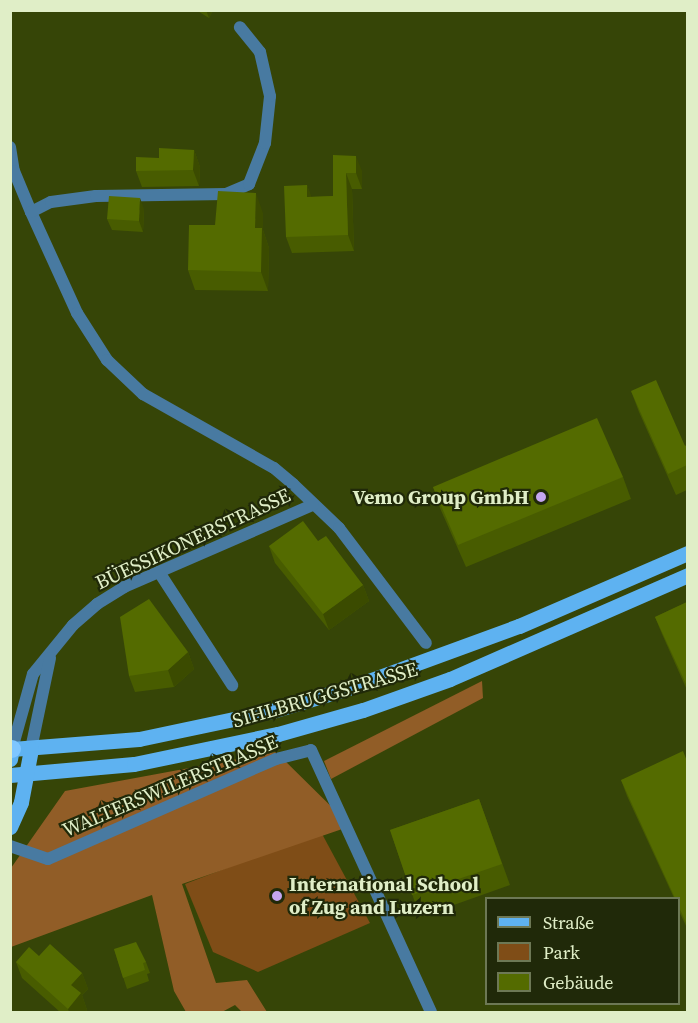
<!DOCTYPE html>
<meta charset="utf-8">
<style>
body{margin:0}
#map{position:relative;width:698px;height:1023px;overflow:hidden;background:#364507;font-family:"Source Serif 4",serif}
div>[style]{position:absolute}
[style*='--x']{left:calc(var(--x)*1px);top:calc(var(--y)*1px);width:calc(var(--w)*1px);rotate:calc(var(--a)*1deg)}
.green>*{inset:0;background:#7f4d17}
.forest>*{inset:0;background:#915d27}
.minor>*{height:12px;margin:-6px;padding:0 6px;transform-origin:6px;border-radius:6px;background:#487aa1}
.primary>*{height:15px;margin:-7.5px;padding:0 7.5px;transform-origin:7.5px;border-radius:7.5px;background:#5eb2f1}
.motorway>*{height:18px;margin:-9px;padding:0 9px;transform-origin:9px;border-radius:9px;background:#7ec6ff}
.wall>*{inset:0;background:#485c00}
.shaded-wall>*{inset:0;background:#3b4b00}
.building>*{inset:0;background:#546b00}
.dots>*{width:16px;height:16px;translate:-50% -50%;box-sizing:border-box;border:3px solid #202909;border-radius:50%}
span{translate:-50% -50%;white-space:nowrap;text-align:center;line-height:1.15;-webkit-text-stroke:4.5px #202909;paint-order:stroke}
.poi-label{font-size:20px;color:#e0eec7;font-weight:700}
.right{translate:-100% -50%;text-align:right}
.left{translate:0 -50%;text-align:left}
.street-label{font-size:20px;color:#e0eec7}
.frame{position:absolute;inset:0;border:12px solid #e0eec7;pointer-events:none}
.legend{position:absolute;left:485px;top:897px;width:195px;height:108px;box-sizing:border-box;background:#202909;border:2px solid #6d7855;margin:0;padding:8px 10px;list-style:none;font-size:18px;color:#e0eec7}
.legend li{display:flex;align-items:center;gap:12px;height:30px}
.legend b{width:30px;border:2px solid #6d7855}
</style>
<div id="map">
<div class="green">
<div style="clip-path:polygon(321px 832px,370px 923px,258px 972px,213px 952px,185px 884px)"></div>
</div>
<div class="forest">
<div style="clip-path:polygon(482px 681px,483px 698px,331px 779px,324px 761px)"></div>
<div style="clip-path:polygon(276px 752px,351px 826px,182px 884px,216px 983px,247px 980px,267px 1012px,242px 1012px,235px 1005px,222px 1012px,186px 1012px,174px 991px,152px 895px,11px 947px,11px 868px,65px 791px)"></div>
</div>
<div class="minor">
<div style="--x:10;--y:147;--w:24;--a:81"></div>
<div style="--x:14;--y:171;--w:44;--a:67.5"></div>
<div style="--x:31;--y:212;--w:111;--a:65.5"></div>
<div style="--x:77;--y:313;--w:56;--a:57.4"></div>
<div style="--x:107;--y:360;--w:50;--a:43.4"></div>
<div style="--x:143;--y:394;--w:150;--a:29.5"></div>
<div style="--x:274;--y:468;--w:25;--a:40"></div>
<div style="--x:293;--y:484;--w:64;--a:43.7"></div>
<div style="--x:339;--y:528;--w:144;--a:52.9"></div>
<div style="--x:31;--y:212;--w:22;--a:-27"></div>
<div style="--x:51;--y:202;--w:45;--a:-7.6"></div>
<div style="--x:96;--y:196;--w:130;--a:-0.9"></div>
<div style="--x:226;--y:194;--w:25;--a:-23"></div>
<div style="--x:249;--y:184;--w:44;--a:-68.7"></div>
<div style="--x:265;--y:143;--w:47;--a:-83.9"></div>
<div style="--x:270;--y:96;--w:45;--a:-102.8"></div>
<div style="--x:260;--y:52;--w:32;--a:-129"></div>
<div style="--x:159;--y:572;--w:135;--a:57.1"></div>
<div style="--x:12;--y:749;--w:78;--a:-74.4"></div>
<div style="--x:33;--y:674;--w:63;--a:-50.8"></div>
<div style="--x:73;--y:625;--w:32;--a:-41"></div>
<div style="--x:97;--y:604;--w:32;--a:-32"></div>
<div style="--x:124;--y:587;--w:206;--a:-23.5"></div>
<div style="--x:31;--y:749;--w:93;--a:-78.2"></div>
<div style="--x:10;--y:846;--w:40;--a:18.9"></div>
<div style="--x:48;--y:859;--w:249;--a:-23.7"></div>
<div style="--x:276;--y:759;--w:36;--a:-14"></div>
<div style="--x:311;--y:750;--w:288;--a:65.4"></div>
</div>
<div class="primary">
<div style="--x:10;--y:759;--w:10;--a:-79"></div>
<div style="--x:12;--y:749;--w:127;--a:-4.5"></div>
<div style="--x:139;--y:739;--w:136;--a:-11.9"></div>
<div style="--x:272;--y:711;--w:84;--a:-16.7"></div>
<div style="--x:352;--y:687;--w:178;--a:-20.1"></div>
<div style="--x:519;--y:626;--w:184;--a:-23.4"></div>
<div style="--x:10;--y:775;--w:124;--a:-5.1"></div>
<div style="--x:134;--y:764;--w:147;--a:-11.8"></div>
<div style="--x:278;--y:734;--w:88;--a:-15.8"></div>
<div style="--x:363;--y:710;--w:92;--a:-19.6"></div>
<div style="--x:450;--y:679;--w:260;--a:-23.6"></div>
<div style="--x:10;--y:827;--w:27;--a:-66"></div>
<div style="--x:21;--y:802;--w:54;--a:-79.3"></div>
</div>
<div class="motorway">
<div style="--x:10;--y:749;--w:2;--a:0"></div>
</div>
<div class="wall">
<div style="clip-path:polygon(196px 10px,213px 10px,209px 18px)"></div>
<div style="clip-path:polygon(194px 150px,200px 167px,199px 186px,142px 187px,136px 171px)"></div>
<div style="clip-path:polygon(333px 155px,362px 171px,362px 189px,352px 189px,354px 251px,292px 253px,286px 237px,307px 185px,311px 197px,333px 196px)"></div>
<div style="clip-path:polygon(144px 209px,143px 232px,112px 230px,107px 219px)"></div>
<div style="clip-path:polygon(263px 213px,263px 230px,269px 248px,268px 291px,195px 290px,188px 270px)"></div>
<div style="clip-path:polygon(631px 391px,685px 446px,687px 445px,687px 490px,676px 495px,639px 412px)"></div>
<div style="clip-path:polygon(623px 477px,631px 499px,466px 567px,440px 508px,433px 487px)"></div>
<div style="clip-path:polygon(318px 541px,363px 585px,369px 601px,329px 630px,275px 563px,269px 546px)"></div>
<div style="clip-path:polygon(687px 602px,687px 690px,662px 634px,655px 617px)"></div>
<div style="clip-path:polygon(188px 652px,194px 669px,174px 687px,135px 692px,129px 676px)"></div>
<div style="clip-path:polygon(687px 761px,687px 928px,678px 909px,678px 898px,674px 898px,627px 796px,621px 780px)"></div>
<div style="clip-path:polygon(479px 799px,510px 885px,420px 917px,390px 830px)"></div>
<div style="clip-path:polygon(114px 949px,146px 962px,150px 973px,147px 974px,149px 981px,127px 989px)"></div>
<div style="clip-path:polygon(39px 956px,82px 973px,88px 989px,82px 995px,87px 1010px,85px 1012px,60px 1012px,22px 978px,16px 962px)"></div>
</div>
<div class="shaded-wall">
<div style="clip-path:polygon(206px 10px,213px 10px,209px 18px)"></div>
<div style="clip-path:polygon(194px 150px,200px 167px,199px 186px,193px 170px)"></div>
<div style="clip-path:polygon(356px 156px,362px 171px,362px 189px,356px 173px)"></div>
<div style="clip-path:polygon(346px 173px,352px 189px,354px 251px,348px 235px)"></div>
<div style="clip-path:polygon(307px 185px,313px 201px,307px 197px)"></div>
<div style="clip-path:polygon(256px 193px,263px 213px,263px 230px,269px 248px,268px 291px,261px 272px,255px 228px)"></div>
<div style="clip-path:polygon(140px 198px,144px 209px,143px 232px,139px 221px)"></div>
<div style="clip-path:polygon(363px 585px,369px 601px,329px 630px,323px 614px)"></div>
<div style="clip-path:polygon(188px 652px,194px 669px,174px 687px,168px 670px)"></div>
<div style="clip-path:polygon(82px 973px,88px 989px,82px 995px,87px 1010px,85px 1012px,69px 1012px,68px 1009px,71px 985px)"></div>
</div>
<div class="building">
<div style="clip-path:polygon(159px 148px,194px 150px,193px 170px,136px 171px,136px 157px,159px 158px)"></div>
<div style="clip-path:polygon(333px 155px,356px 156px,356px 173px,346px 173px,348px 235px,286px 237px,284px 186px,307px 185px,307px 197px,333px 196px)"></div>
<div style="clip-path:polygon(218px 191px,256px 193px,255px 228px,262px 228px,261px 272px,188px 270px,189px 225px,215px 225px)"></div>
<div style="clip-path:polygon(109px 196px,140px 198px,139px 221px,107px 219px)"></div>
<div style="clip-path:polygon(656px 380px,685px 446px,687px 445px,687px 465px,668px 474px,631px 391px)"></div>
<div style="clip-path:polygon(597px 418px,623px 477px,458px 545px,433px 487px)"></div>
<div style="clip-path:polygon(303px 521px,318px 541px,326px 536px,363px 585px,323px 614px,269px 546px)"></div>
<div style="clip-path:polygon(149px 599px,188px 652px,168px 670px,129px 676px,120px 617px)"></div>
<div style="clip-path:polygon(687px 602px,687px 686px,655px 617px)"></div>
<div style="clip-path:polygon(683px 751px,687px 761px,687px 925px,678px 905px,678px 898px,675px 898px,621px 780px)"></div>
<div style="clip-path:polygon(479px 799px,502px 864px,412px 895px,390px 830px)"></div>
<div style="clip-path:polygon(136px 942px,146px 962px,143px 963px,145px 970px,123px 978px,114px 949px)"></div>
<div style="clip-path:polygon(50px 944px,82px 973px,71px 985px,81px 993px,68px 1009px,16px 962px,29px 947px,39px 956px)"></div>
</div>
<div class="dots">
<div style="left:541px;top:497px;background:#c5a6f0"></div>
<div style="left:277px;top:896px;background:#c5a6f0"></div>
</div>
<div class="poi-label">
<span class="right" style="left:529px;top:497px">Vemo Group GmbH</span>
<span class="left" style="left:289px;top:896px">International School<br>of Zug and Luzern</span>
</div>
<div class="street-label">
<span style="left:193px;top:539px;rotate:-25deg">BÜESSIKONERSTRASSE</span>
<span style="left:325px;top:695px;rotate:-16deg">SIHLBRUGGSTRASSE</span>
<span style="left:170px;top:786px;rotate:-23deg">WALTERSWILERSTRASSE</span>
</div>
<div class="frame"></div>
<ul class="legend">
<li><b style="height:8px;background:#5eb2f1"></b>Straße</li>
<li><b style="height:16px;background:#7f4d17"></b>Park</li>
<li><b style="height:16px;background:#546b00"></b>Gebäude</li>
</ul>
</div>
